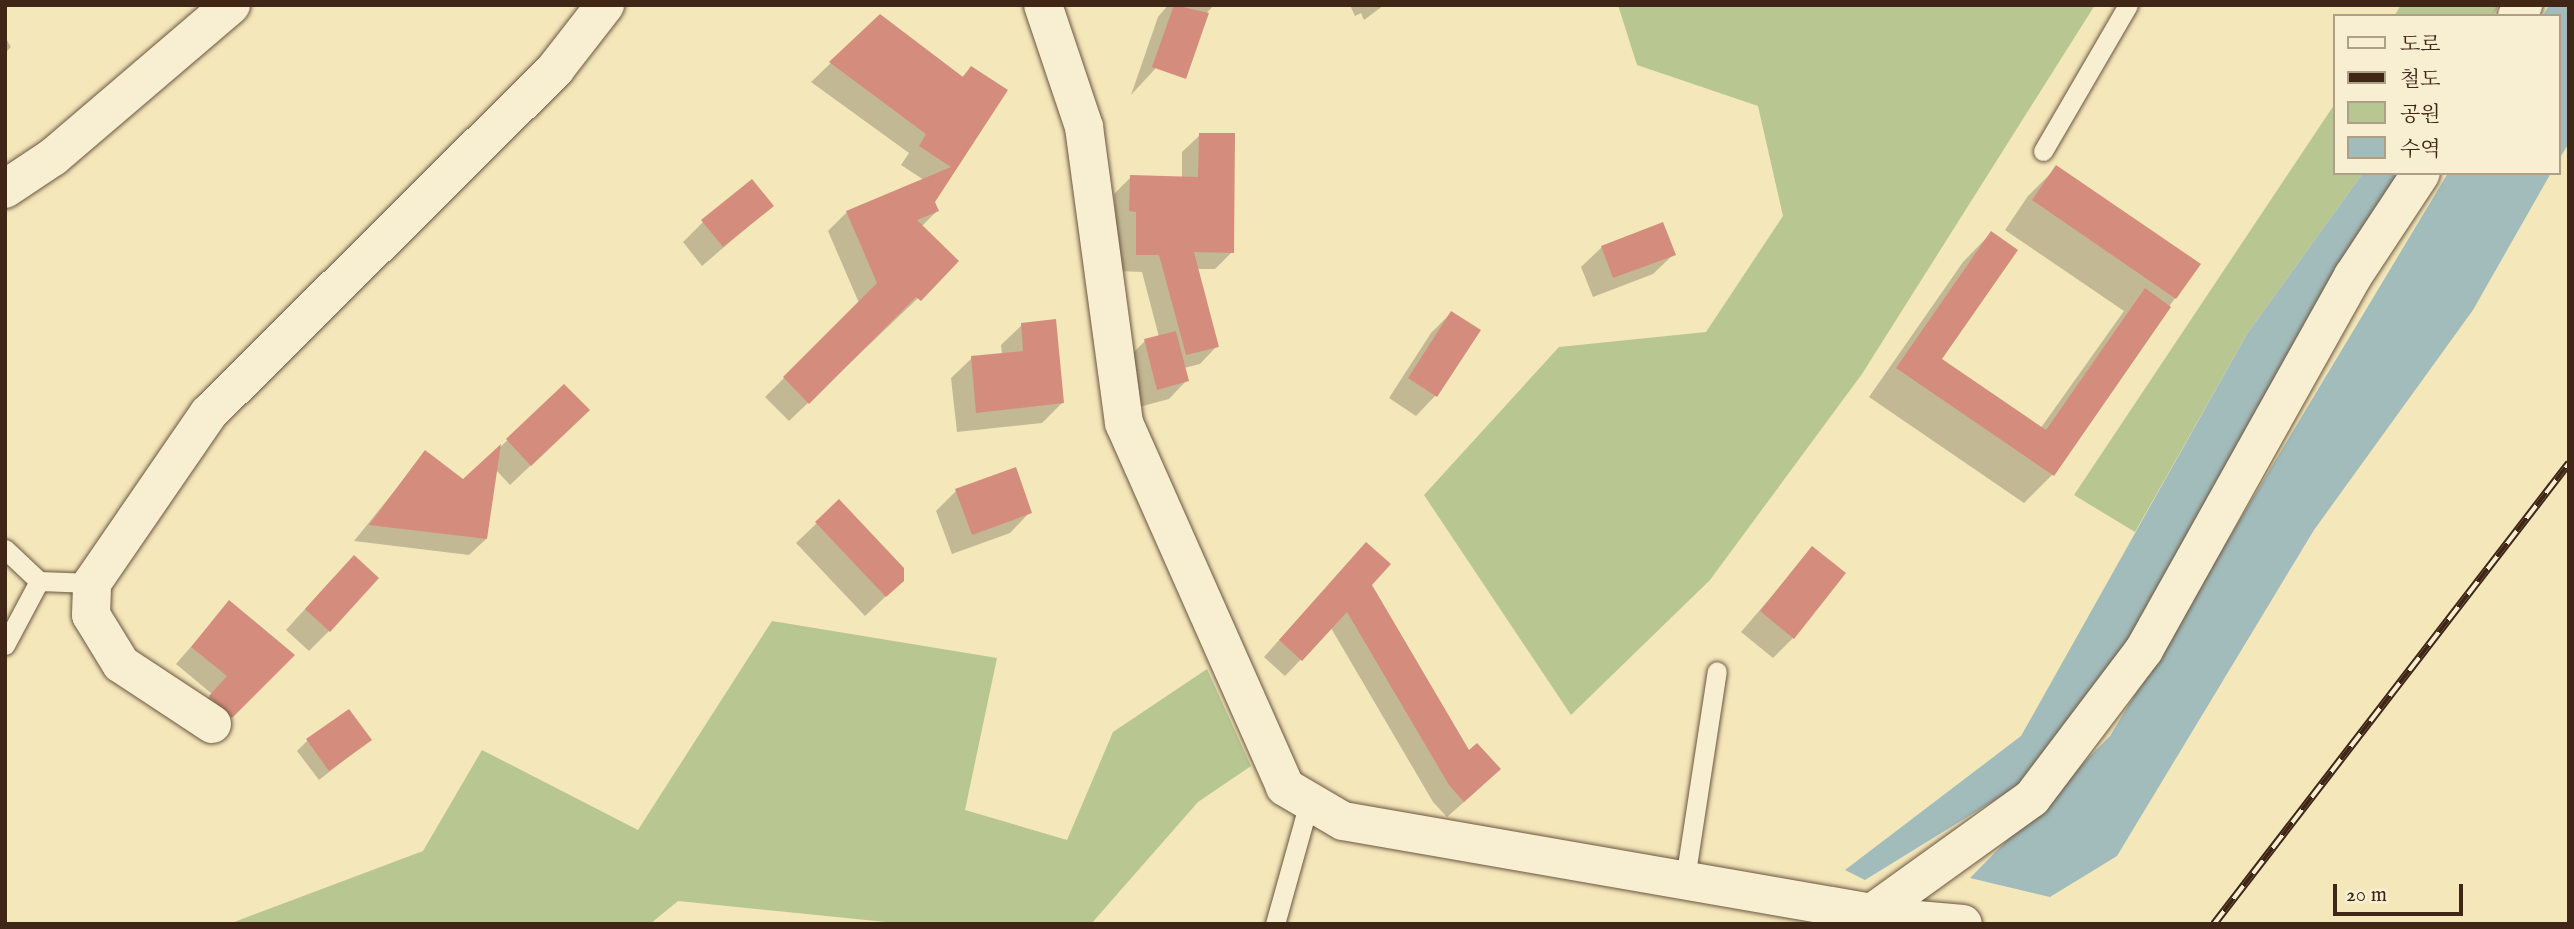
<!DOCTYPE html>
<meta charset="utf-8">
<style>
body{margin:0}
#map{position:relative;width:2574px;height:929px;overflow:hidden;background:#f4e7ba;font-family:"IM FELL English","Noto Serif KR",serif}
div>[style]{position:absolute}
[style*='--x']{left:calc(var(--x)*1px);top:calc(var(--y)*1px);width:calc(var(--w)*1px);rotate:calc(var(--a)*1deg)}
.green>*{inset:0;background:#b8c692}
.water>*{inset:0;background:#a2bcbc}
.shadow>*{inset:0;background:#0003}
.building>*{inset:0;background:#d48d7d}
.roads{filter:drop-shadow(0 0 2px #6c5640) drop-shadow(0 0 2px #6c5640)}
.lane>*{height:19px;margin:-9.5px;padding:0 9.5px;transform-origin:9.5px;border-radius:9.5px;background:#f8efd2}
.street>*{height:38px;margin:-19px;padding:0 19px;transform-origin:19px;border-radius:19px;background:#f8efd2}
.rail>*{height:8px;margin-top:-4px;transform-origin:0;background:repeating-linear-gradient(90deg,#f8efd2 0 16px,#3f2617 0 32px);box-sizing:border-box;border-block:2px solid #3f2617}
span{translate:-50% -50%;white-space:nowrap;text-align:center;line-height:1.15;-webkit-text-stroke:5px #f8efd2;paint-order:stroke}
.frame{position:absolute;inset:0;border:7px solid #3f2617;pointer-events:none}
.legend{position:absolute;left:2333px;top:14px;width:228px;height:161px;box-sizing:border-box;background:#f8efd2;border:2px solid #ae9f87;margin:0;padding:9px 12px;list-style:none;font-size:21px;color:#3f2617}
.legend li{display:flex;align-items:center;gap:14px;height:35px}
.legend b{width:35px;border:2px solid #ae9f87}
.scale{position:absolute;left:2333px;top:884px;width:130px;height:32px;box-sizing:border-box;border:4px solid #3f2617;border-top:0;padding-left:9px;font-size:21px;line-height:24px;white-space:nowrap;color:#3f2617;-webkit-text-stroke:5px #f8efd2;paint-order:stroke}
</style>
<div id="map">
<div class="green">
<div style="clip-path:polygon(1618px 5px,2095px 5px,1862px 374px,1710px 580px,1571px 715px,1424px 495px,1559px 347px,1706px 332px,1783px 216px,1758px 106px,1637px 65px)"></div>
<div style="clip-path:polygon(2401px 5px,2499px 5px,2493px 16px,2394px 16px)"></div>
<div style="clip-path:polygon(2334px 105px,2334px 173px,2363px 173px,2247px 334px,2135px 532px,2074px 495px)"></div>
<div style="clip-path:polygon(772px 621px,997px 658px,965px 810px,1067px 840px,1113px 732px,1207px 669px,1251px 766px,1198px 802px,1091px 924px,906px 924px,678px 901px,650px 924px,229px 924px,423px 851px,482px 750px,638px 830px)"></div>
</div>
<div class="water">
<div style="clip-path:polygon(2549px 5px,2569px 5px,2569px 143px,2558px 161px,2558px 16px,2543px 16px)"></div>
<div style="clip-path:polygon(2363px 173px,2398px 173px,2131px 638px,2029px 779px,1865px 880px,1845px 870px,2021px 736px,2247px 334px)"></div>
<div style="clip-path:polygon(2448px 173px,2551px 173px,2473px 310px,2314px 530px,2117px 856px,2050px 897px,1970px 878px,2110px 736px)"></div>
</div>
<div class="shadow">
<div style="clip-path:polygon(1168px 5px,1214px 5px,1131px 95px,1158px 17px)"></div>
<div style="clip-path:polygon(1350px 5px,1384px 5px,1364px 20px,1361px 13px,1355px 16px)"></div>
<div style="clip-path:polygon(880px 16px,961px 78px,971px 68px,1005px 90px,933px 201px,937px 211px,921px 227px,957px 261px,789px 421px,765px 397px,859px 303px,828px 231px,847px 212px,924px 180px,901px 165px,909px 153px,811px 82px)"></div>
<div style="clip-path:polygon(5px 37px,11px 47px,5px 53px)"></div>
<div style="clip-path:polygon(1200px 135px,1232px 252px,1215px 269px,1197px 269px,1217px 346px,1200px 364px,1184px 368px,1187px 380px,1169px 399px,1139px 407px,1126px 360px,1145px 341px,1159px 337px,1142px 272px,1119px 271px,1114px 194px,1131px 177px,1182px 178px,1182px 152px)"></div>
<div style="clip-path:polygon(2057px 167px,2175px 298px,2052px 475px,2024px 503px,1869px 397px,1963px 262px,1991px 233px,1940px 359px,2040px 429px,2124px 311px,2005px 230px,2028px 196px)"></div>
<div style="clip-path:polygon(772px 206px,702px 266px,683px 242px,703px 222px)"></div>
<div style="clip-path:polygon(1602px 247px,1674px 254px,1653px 274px,1593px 297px,1581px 267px)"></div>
<div style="clip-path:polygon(1451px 313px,1436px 395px,1416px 416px,1389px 398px,1431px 333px)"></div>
<div style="clip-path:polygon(1022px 325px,1063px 402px,1042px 423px,957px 432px,951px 378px,972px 358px,1002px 355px,1001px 345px)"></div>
<div style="clip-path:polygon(564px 386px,568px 430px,510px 485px,495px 469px,486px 539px,469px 555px,354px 541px,426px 452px,464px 482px)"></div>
<div style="clip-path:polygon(956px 491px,1030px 512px,1010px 533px,952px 554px,936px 511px)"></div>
<div style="clip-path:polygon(839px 502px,902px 581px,865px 616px,796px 543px)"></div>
<div style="clip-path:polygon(1812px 549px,1793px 638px,1773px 658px,1741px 632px)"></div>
<div style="clip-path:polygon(1350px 561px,1370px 584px,1482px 786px,1447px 817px,1433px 802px,1331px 628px,1285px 676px,1264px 657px)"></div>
<div style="clip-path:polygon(334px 577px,329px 631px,309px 651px,286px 630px)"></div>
<div style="clip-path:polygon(229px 603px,293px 655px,215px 733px,193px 713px,212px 694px,176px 664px)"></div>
<div style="clip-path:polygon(370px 740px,319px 780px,297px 751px,307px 741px)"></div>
</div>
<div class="building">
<div style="clip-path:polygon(1174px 5px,1209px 13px,1186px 79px,1152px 67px)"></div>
<div style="clip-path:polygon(880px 14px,963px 77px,971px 66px,1008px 90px,935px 202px,939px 211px,917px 220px,959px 261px,921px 301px,916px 297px,809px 404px,783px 377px,877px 283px,846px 211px,951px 167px,919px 146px,926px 134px,829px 62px)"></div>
<div style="clip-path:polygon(1199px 133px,1235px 133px,1234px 253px,1194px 252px,1219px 347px,1186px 355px,1159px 255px,1136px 255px,1136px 212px,1129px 211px,1130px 175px,1198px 177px)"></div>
<div style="clip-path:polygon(2056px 165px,2201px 264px,2176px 299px,2032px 200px)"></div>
<div style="clip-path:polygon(752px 179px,774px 206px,723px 247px,701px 220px)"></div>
<div style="clip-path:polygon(1663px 222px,1676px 255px,1613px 278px,1601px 246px)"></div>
<div style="clip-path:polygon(1991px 231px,2018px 250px,1942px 359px,2046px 430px,2145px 288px,2171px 307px,2054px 476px,1896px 368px)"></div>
<div style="clip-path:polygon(1451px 311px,1481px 330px,1437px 397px,1408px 378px)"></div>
<div style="clip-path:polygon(1056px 319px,1064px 403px,976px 413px,971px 356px,1023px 351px,1021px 323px)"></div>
<div style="clip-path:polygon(1176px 331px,1189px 381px,1157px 390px,1144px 339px)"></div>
<div style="clip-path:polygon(564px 384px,590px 410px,531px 466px,506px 439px)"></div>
<div style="clip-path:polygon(501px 444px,487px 539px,369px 525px,425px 450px,463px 479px)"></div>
<div style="clip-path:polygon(1016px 467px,1032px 513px,972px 535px,955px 489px)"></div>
<div style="clip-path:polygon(839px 499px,904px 568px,904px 581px,886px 597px,815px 522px)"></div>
<div style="clip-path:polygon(1366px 542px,1391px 564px,1372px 585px,1469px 750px,1477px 743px,1501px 769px,1464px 802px,1449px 785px,1347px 612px,1302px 661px,1279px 640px)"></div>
<div style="clip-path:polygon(1812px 546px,1846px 573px,1794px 639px,1760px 611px)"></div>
<div style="clip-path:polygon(354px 555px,379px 578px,330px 632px,305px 609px)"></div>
<div style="clip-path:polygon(229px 600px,295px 655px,232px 718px,209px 696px,227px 676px,191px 647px)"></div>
<div style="clip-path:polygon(349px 709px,372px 740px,329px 771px,306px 739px)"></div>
</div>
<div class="roads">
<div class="lane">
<div style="--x:2043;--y:151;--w:169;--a:-59.8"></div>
<div style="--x:5;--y:549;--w:47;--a:43.3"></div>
<div style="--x:39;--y:581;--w:53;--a:2.2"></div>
<div style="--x:5;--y:645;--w:72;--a:-62"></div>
<div style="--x:1685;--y:879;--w:210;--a:-81.3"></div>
<div style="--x:1275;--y:924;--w:127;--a:-74.4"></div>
</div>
<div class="street">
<div style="--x:1043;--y:5;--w:129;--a:71.4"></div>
<div style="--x:1084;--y:127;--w:299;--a:82.3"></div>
<div style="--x:1124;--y:423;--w:398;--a:66.1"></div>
<div style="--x:1285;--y:787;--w:67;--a:30.4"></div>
<div style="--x:1343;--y:821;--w:571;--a:9.87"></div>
<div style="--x:1906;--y:919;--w:57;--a:5"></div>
<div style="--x:2517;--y:16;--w:13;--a:-61"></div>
<div style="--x:5;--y:189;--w:58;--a:-33.7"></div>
<div style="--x:53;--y:157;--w:234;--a:-40.5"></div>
<div style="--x:212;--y:724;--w:109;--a:-146.6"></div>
<div style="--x:121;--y:664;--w:57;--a:-121.5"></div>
<div style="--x:91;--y:615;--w:32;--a:-88"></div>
<div style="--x:92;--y:583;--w:206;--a:-55.5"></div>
<div style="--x:209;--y:413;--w:489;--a:-44.8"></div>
<div style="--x:556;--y:68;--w:80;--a:-52.1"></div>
<div style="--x:1872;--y:913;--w:197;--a:-35.7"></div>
<div style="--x:2032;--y:798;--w:186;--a:-52.9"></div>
<div style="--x:2144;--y:650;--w:428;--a:-60.8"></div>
<div style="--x:2353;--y:276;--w:123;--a:-56.6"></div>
</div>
</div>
<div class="rail">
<div style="--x:2214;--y:924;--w:582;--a:-52.4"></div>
</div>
<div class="frame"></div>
<ul class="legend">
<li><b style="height:9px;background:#f8efd2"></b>도로</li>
<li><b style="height:9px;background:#3f2617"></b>철도</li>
<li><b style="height:19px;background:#b8c692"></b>공원</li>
<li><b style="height:19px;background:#a2bcbc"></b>수역</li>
</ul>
<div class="scale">20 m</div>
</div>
